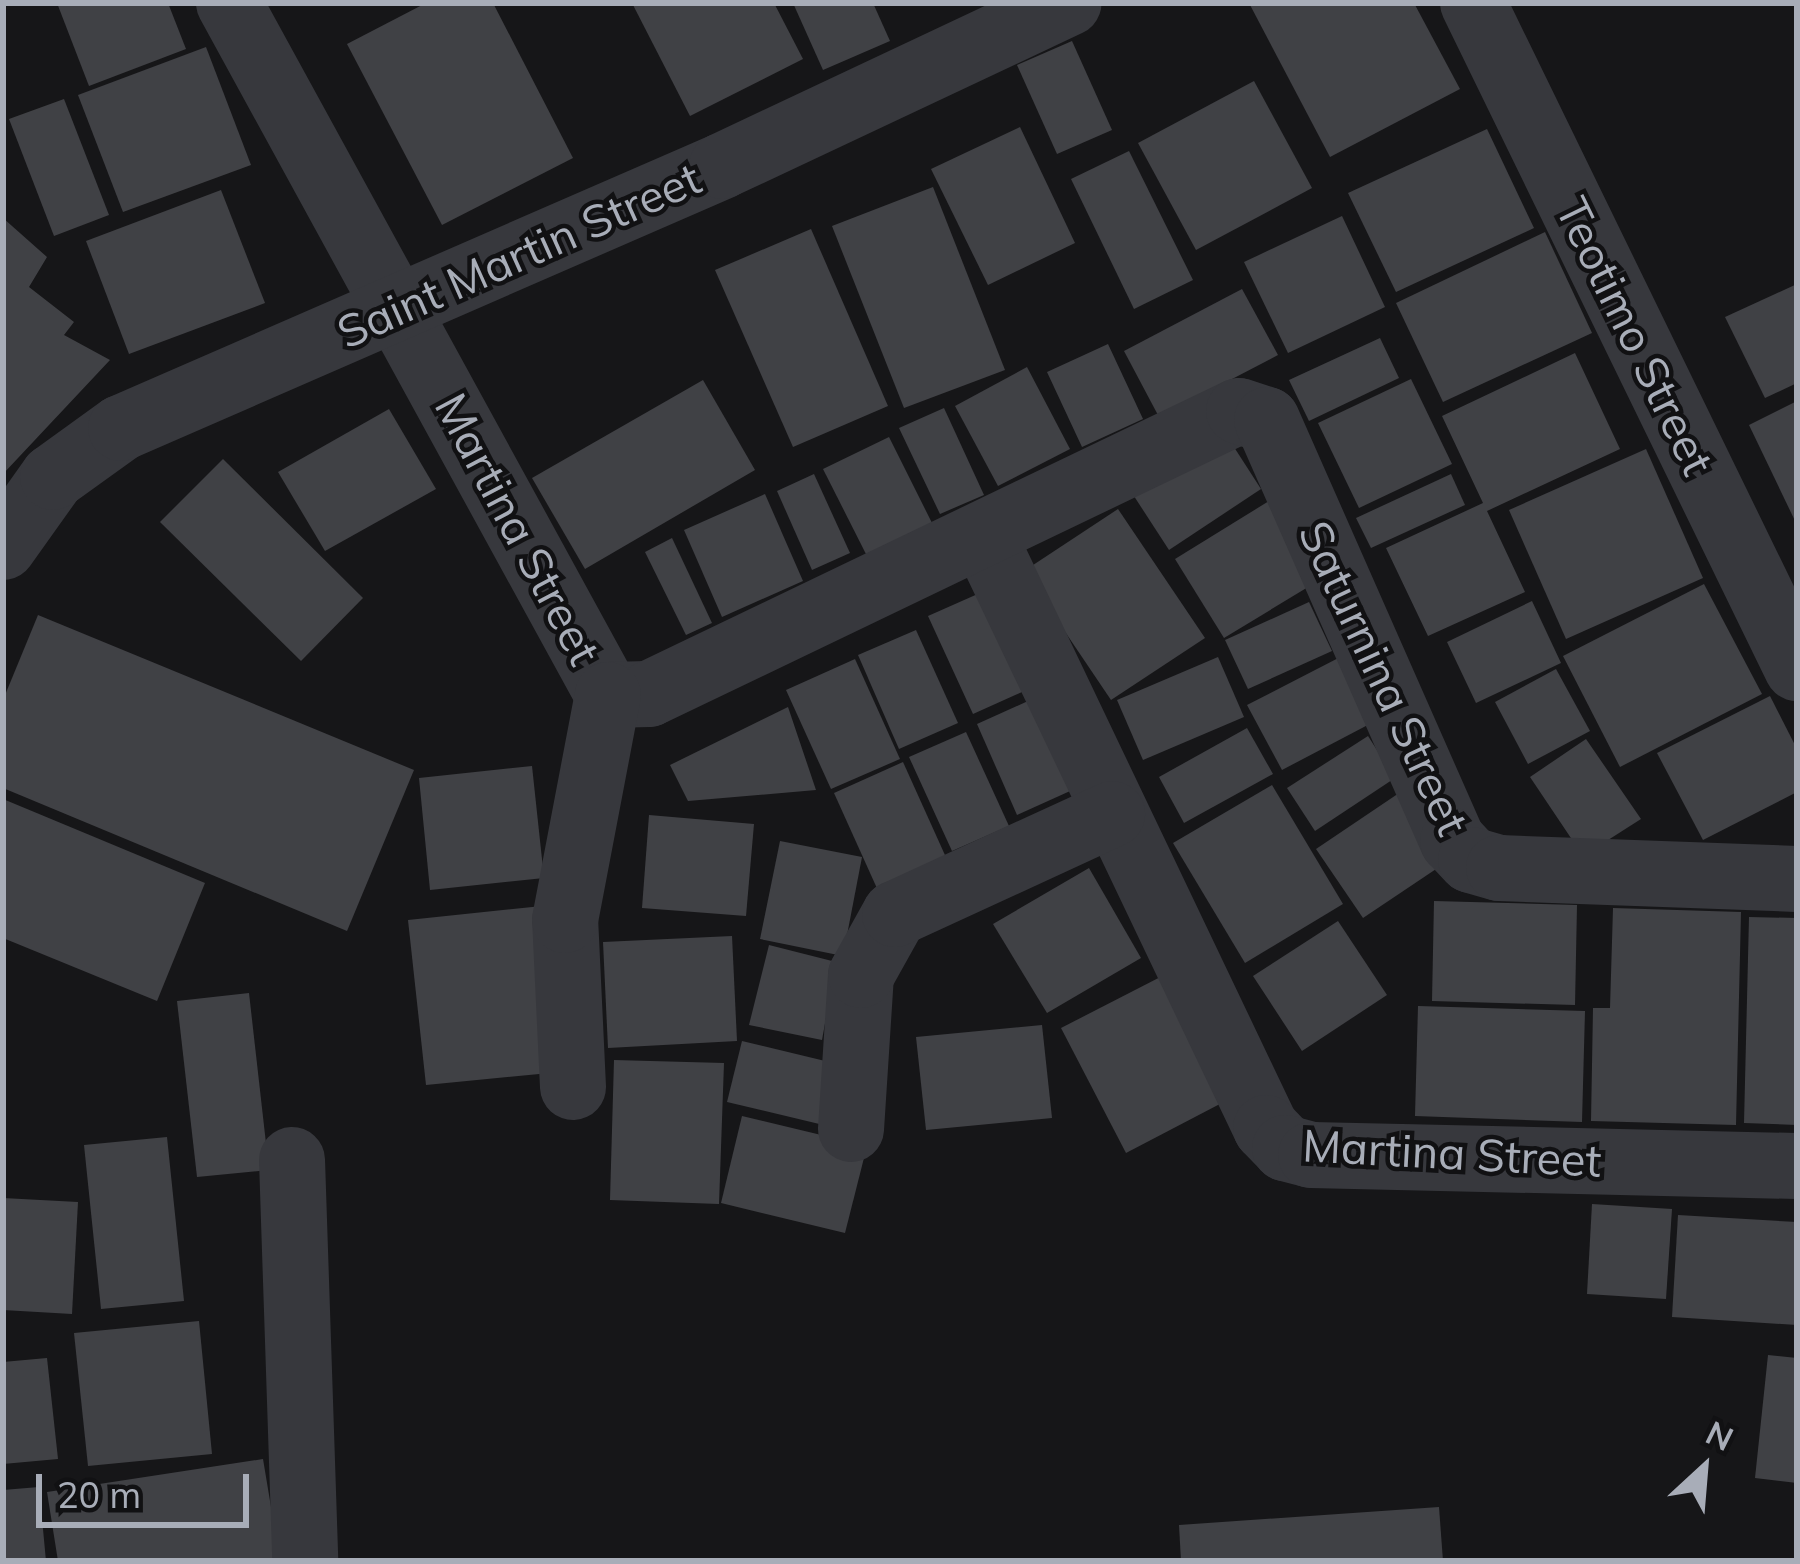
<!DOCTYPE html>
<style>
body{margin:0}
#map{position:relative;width:1800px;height:1564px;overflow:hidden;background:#161618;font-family:Mulish,sans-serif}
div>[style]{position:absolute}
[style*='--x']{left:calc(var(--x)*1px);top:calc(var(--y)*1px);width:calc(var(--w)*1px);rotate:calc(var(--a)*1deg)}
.building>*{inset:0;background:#404145}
.minor>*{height:66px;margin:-33px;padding:0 33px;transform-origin:33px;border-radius:33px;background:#37383d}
span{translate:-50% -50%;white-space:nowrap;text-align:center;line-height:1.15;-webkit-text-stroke:9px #111113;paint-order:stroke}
.street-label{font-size:45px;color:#a8adb8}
.frame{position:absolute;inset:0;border:6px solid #a8adb8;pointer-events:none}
.north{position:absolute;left:1644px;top:1408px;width:120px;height:120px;-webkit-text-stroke:9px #111113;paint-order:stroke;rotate:26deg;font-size:33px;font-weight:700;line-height:48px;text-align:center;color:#a8adb8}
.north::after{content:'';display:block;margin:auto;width:42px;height:54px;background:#a8adb8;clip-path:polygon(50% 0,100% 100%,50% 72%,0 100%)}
.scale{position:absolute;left:36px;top:1474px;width:213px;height:54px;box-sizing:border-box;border:6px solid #a8adb8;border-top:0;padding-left:15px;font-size:36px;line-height:42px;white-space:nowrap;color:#a8adb8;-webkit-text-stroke:9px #111113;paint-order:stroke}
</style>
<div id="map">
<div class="building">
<div style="clip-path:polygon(57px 3px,168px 3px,186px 49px,89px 86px)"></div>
<div style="clip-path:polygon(426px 3px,493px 3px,573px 158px,442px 225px,347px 44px)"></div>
<div style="clip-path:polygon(632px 3px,774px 3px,803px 59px,690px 116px)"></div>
<div style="clip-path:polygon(793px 3px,873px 3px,890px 41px,823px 70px)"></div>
<div style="clip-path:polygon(1249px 3px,1414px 3px,1460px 89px,1330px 157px)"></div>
<div style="clip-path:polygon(1072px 41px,1112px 130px,1057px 154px,1017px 65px)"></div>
<div style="clip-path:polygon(206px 47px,251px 165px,123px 212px,78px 95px)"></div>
<div style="clip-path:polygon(1254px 81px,1312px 188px,1196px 250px,1138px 143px)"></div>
<div style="clip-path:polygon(64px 99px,109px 215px,54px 236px,9px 119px)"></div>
<div style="clip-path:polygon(1020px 127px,1075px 243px,988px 285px,931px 169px)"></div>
<div style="clip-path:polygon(1487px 129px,1534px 228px,1396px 292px,1348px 193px)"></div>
<div style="clip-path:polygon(1129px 151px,1193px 280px,1134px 309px,1071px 179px)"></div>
<div style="clip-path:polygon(933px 187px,1005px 370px,904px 408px,832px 226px)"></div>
<div style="clip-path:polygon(221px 190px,265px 303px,129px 354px,86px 241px)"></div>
<div style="clip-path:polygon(1342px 216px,1385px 307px,1288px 353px,1244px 262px)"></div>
<div style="clip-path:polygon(3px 218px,47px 257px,29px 287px,74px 322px,64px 335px,110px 360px,3px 474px)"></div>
<div style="clip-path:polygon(811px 229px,888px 406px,793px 447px,715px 270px)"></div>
<div style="clip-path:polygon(1545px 232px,1592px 333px,1443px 402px,1396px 303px)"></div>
<div style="clip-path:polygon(1797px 284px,1797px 383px,1765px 398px,1725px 317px)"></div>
<div style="clip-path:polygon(1242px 289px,1278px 355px,1159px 417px,1124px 351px)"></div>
<div style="clip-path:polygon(1380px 338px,1399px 378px,1309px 421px,1289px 380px)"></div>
<div style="clip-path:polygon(1108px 344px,1143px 419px,1082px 447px,1047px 372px)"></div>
<div style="clip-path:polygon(1575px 353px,1620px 449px,1487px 511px,1525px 592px,1428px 636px,1386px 548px,1483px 503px,1442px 416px)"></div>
<div style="clip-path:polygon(1027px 367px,1070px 449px,998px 486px,955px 406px)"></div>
<div style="clip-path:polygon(1411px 379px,1452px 464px,1359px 508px,1318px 423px)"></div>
<div style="clip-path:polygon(703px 380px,755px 470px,585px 569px,532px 478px)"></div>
<div style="clip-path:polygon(1797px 401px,1797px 525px,1749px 425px)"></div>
<div style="clip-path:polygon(944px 408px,984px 495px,940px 514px,899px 428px)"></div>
<div style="clip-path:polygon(389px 409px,436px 489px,325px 551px,278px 472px)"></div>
<div style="clip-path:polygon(1223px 430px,1261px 489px,1169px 550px,1130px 490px)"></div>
<div style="clip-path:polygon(889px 437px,932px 523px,867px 556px,823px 469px)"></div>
<div style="clip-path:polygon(1646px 449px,1703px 578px,1566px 639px,1509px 510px)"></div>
<div style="clip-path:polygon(223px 459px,363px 598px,301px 661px,160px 522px)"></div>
<div style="clip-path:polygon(814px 474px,850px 553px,812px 570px,777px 491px)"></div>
<div style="clip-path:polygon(1451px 474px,1465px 505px,1371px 548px,1356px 518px)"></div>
<div style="clip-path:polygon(765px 494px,803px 581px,722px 617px,684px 530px)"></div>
<div style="clip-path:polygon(1269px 501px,1318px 581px,1224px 638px,1175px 559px)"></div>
<div style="clip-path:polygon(1118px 509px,1205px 638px,1111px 700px,1024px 571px)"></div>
<div style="clip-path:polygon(672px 538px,712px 623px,686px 635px,645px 552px)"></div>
<div style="clip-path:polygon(1704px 584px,1762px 694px,1620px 767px,1563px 656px)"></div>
<div style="clip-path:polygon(989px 589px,1033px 687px,973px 714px,928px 616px)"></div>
<div style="clip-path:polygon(1532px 601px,1561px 663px,1476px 703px,1447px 642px)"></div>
<div style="clip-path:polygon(1309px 602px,1332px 651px,1248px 689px,1225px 640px)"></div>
<div style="clip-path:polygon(38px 615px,414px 770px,347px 931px,3px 788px,3px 700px)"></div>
<div style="clip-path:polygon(916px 630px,958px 723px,899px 749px,858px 655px)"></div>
<div style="clip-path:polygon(1350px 652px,1383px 717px,1282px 770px,1247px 705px)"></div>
<div style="clip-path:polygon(1218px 657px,1244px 717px,1143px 760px,1117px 700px)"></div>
<div style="clip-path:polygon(855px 659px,900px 759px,831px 789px,786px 690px)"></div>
<div style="clip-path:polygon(1556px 669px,1590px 731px,1528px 764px,1495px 702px)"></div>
<div style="clip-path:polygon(1039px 696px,1079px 787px,1017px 815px,977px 724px)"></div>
<div style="clip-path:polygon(1770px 696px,1797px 749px,1797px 792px,1703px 840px,1657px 753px)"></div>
<div style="clip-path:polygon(788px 707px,816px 790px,688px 801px,670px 765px)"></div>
<div style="clip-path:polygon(1247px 728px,1273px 774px,1184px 823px,1159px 777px)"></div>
<div style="clip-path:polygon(966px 732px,1009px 826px,952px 851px,909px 757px)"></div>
<div style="clip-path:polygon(1368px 736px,1395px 778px,1315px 831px,1287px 788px)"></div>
<div style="clip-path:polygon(1586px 739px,1641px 819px,1583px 856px,1530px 777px)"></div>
<div style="clip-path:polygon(903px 762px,949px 864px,880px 895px,834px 793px)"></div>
<div style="clip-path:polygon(532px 766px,544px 878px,430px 890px,419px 778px)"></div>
<div style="clip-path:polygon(1272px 785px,1343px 904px,1245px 963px,1173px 843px)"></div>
<div style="clip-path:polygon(1408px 787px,1454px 857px,1363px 918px,1316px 849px)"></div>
<div style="clip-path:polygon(3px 799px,205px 883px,157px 1001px,3px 938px)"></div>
<div style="clip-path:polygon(649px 815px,754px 824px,746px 916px,642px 908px)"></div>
<div style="clip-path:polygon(780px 841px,862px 857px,843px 956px,760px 939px)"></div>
<div style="clip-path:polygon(1089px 868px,1141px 958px,1047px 1013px,993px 924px)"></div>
<div style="clip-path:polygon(1434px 901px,1577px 905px,1575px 1005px,1432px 1001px)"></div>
<div style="clip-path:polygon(542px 906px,560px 1072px,426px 1085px,408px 920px)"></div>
<div style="clip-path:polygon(1613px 908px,1741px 912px,1736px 1125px,1591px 1121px,1593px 1008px,1610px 1008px)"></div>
<div style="clip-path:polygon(1749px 917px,1797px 918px,1797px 1125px,1744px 1123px)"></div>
<div style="clip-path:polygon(1338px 921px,1387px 995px,1302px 1051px,1253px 976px)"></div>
<div style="clip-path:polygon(732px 936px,737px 1041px,608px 1048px,603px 942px)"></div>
<div style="clip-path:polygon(769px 945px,836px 962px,822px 1040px,749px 1025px)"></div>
<div style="clip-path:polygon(1174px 970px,1239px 1094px,1126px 1153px,1061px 1028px)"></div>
<div style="clip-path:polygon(249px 993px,269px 1170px,197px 1177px,177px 1001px)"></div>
<div style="clip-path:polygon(1418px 1006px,1585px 1011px,1582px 1122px,1415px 1116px)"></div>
<div style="clip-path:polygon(1042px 1025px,1052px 1118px,926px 1130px,916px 1037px)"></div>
<div style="clip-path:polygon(742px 1041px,850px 1067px,836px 1128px,727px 1102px)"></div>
<div style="clip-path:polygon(614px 1060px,724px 1063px,719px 1204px,610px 1200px)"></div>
<div style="clip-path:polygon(742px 1116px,867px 1146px,845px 1233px,721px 1203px)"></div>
<div style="clip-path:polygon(167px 1137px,184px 1301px,101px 1309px,84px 1145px)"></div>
<div style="clip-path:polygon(3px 1198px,78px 1202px,72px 1314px,3px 1310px)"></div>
<div style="clip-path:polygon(1592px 1204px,1672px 1209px,1666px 1299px,1587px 1294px)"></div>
<div style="clip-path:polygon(1678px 1215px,1797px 1222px,1797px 1325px,1672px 1317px)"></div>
<div style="clip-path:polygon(199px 1321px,212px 1454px,88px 1466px,74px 1333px)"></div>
<div style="clip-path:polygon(1768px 1355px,1797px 1358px,1797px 1483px,1755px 1478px)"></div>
<div style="clip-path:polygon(47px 1358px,58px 1459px,3px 1464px,3px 1362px)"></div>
<div style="clip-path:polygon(263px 1459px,280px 1561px,58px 1561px,47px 1492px)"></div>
<div style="clip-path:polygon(39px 1487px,46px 1561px,3px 1561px,3px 1490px)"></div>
<div style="clip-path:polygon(1439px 1507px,1443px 1561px,1181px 1561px,1179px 1525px)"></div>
</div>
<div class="minor">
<div style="--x:229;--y:3;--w:789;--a:61.29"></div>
<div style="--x:1473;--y:3;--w:740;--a:64.02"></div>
<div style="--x:984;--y:537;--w:655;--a:64.49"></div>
<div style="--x:1266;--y:1128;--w:28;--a:46"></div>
<div style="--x:1285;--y:1148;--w:27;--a:15"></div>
<div style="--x:1311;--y:1155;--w:486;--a:1.3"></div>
<div style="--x:3;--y:547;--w:86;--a:-54.5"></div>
<div style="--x:53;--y:477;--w:84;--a:-35.8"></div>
<div style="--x:121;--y:428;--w:656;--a:-23.55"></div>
<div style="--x:722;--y:166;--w:383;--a:-25.2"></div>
<div style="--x:608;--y:695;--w:41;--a:-1.4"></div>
<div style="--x:649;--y:694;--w:654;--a:-25.63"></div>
<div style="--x:1239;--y:411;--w:29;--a:18"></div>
<div style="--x:1267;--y:420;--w:460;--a:66.2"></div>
<div style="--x:1453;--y:841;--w:26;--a:47"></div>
<div style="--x:1471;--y:860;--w:29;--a:16"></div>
<div style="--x:1499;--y:868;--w:298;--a:2.1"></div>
<div style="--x:573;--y:1087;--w:167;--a:-92.7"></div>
<div style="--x:565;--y:920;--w:229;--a:-79.2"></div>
<div style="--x:851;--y:1129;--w:154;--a:-86.3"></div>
<div style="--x:861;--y:975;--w:70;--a:-60.9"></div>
<div style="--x:895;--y:914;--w:239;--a:-24.7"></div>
<div style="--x:292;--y:1160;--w:401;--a:88.1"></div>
</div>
<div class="street-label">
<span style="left:519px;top:255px;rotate:-24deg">Saint Martin Street</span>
<span style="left:1635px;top:336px;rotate:64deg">Teotimo Street</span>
<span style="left:518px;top:529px;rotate:62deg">Martina Street</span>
<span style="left:1384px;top:678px;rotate:65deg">Saturnina Street</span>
<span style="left:1452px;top:1153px;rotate:3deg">Martina Street</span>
</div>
<div class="frame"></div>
<div class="north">N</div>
<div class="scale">20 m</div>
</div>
